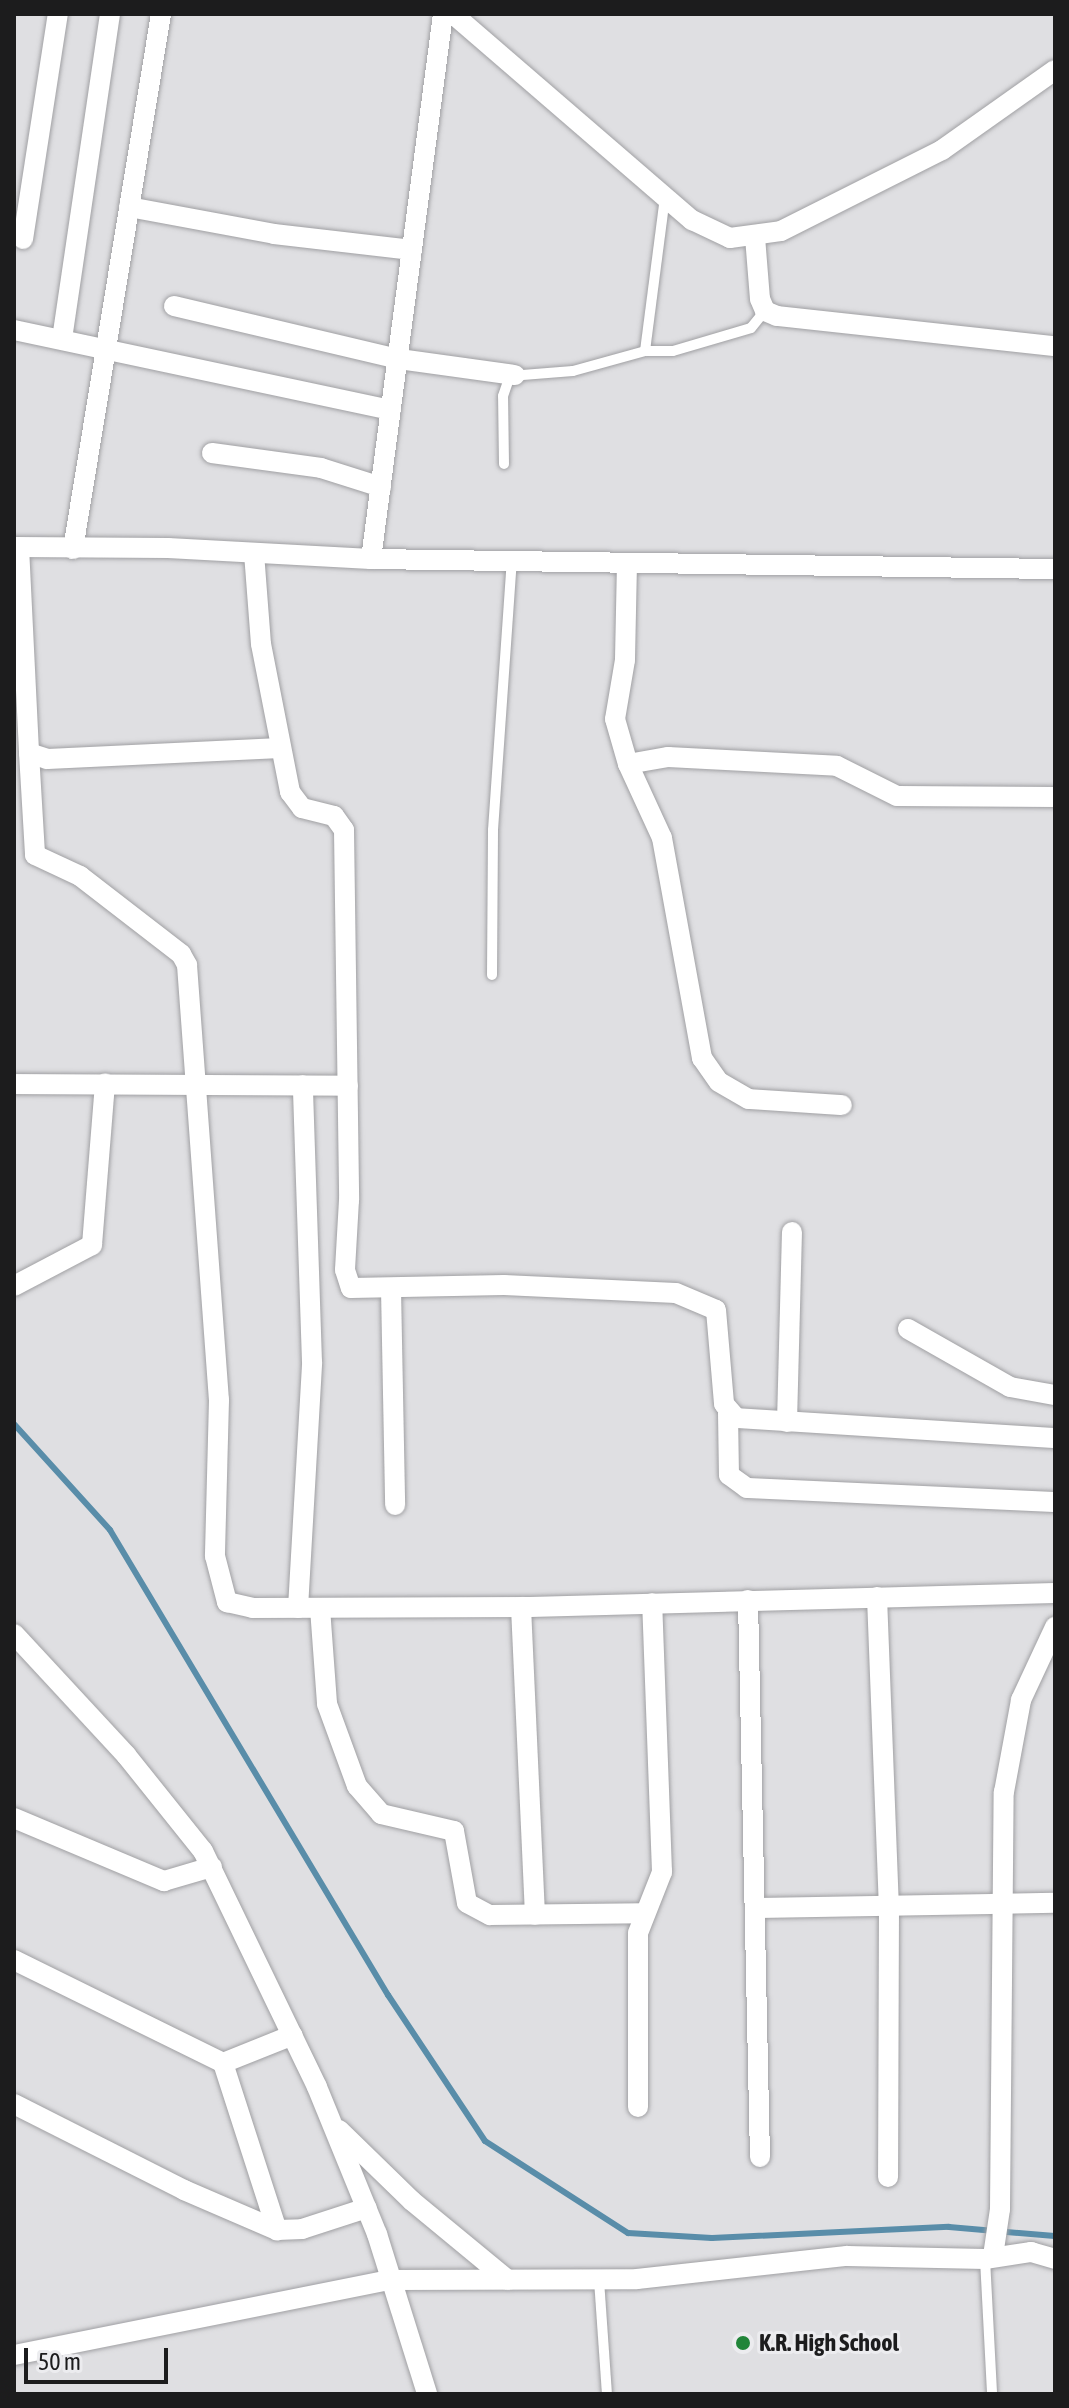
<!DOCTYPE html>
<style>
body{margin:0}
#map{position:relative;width:1069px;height:2408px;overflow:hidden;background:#dfdfe2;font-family:"Asap Condensed",sans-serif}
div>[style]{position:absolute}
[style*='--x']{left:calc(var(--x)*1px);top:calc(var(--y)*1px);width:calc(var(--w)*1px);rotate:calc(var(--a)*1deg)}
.stream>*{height:6px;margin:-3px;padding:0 3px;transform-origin:3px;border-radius:3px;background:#598da9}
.roads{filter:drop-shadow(0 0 2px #a0a0a3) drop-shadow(0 0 2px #a0a0a3)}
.lane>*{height:10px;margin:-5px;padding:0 5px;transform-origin:5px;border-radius:5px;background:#fff}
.street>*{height:20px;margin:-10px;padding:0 10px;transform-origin:10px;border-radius:10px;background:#fff}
.dots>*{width:22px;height:22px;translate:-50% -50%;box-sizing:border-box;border:4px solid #ececef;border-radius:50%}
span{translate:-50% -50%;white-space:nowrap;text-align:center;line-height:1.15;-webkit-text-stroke:6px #ececef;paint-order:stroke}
.poi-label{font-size:24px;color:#1c1c1d;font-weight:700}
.left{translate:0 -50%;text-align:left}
.frame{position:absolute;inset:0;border:16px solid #1c1c1d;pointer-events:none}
.scale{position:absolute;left:24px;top:2348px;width:144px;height:36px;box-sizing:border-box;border:4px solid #1c1c1d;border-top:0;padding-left:10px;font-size:24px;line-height:28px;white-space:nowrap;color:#1c1c1d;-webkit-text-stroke:6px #ececef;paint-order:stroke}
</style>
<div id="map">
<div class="stream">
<div style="--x:14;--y:1424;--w:143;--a:47.8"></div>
<div style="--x:110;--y:1530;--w:542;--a:59.13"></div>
<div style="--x:388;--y:1995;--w:175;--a:56.4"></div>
<div style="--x:485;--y:2141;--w:170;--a:32.8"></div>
<div style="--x:628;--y:2233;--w:84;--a:3.4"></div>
<div style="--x:712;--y:2238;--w:237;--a:-2.7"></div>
<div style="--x:949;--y:2227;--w:106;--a:4.9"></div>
</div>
<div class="roads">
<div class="lane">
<div style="--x:645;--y:351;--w:28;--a:0"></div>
<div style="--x:673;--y:351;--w:81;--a:-16.4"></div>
<div style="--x:751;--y:328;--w:22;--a:-51"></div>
<div style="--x:504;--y:464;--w:68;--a:-90.8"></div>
<div style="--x:503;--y:396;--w:21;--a:-71"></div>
<div style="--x:510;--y:376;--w:63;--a:-4.5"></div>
<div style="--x:573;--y:371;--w:75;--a:-15.5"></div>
<div style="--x:645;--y:351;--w:154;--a:-82.6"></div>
<div style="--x:492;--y:975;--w:145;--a:-89.6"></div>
<div style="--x:493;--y:830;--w:270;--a:-86"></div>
<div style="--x:985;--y:2259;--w:135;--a:87"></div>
<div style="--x:599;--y:2280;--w:114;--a:86"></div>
</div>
<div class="street">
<div style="--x:453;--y:14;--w:316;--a:40.8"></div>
<div style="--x:692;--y:220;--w:42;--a:25.3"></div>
<div style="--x:730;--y:238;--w:51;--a:-7.8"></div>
<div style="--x:781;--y:231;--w:180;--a:-26.7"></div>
<div style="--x:942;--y:150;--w:138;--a:-35.3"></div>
<div style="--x:129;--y:207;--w:147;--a:10.5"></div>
<div style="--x:274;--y:234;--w:139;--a:6.6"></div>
<div style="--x:755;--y:237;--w:62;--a:85.4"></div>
<div style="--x:760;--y:299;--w:13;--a:67"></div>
<div style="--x:765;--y:311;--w:13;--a:23"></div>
<div style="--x:777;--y:316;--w:280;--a:6.2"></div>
<div style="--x:23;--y:239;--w:228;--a:-81.2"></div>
<div style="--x:174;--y:306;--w:231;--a:13.3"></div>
<div style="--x:399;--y:359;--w:117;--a:7.9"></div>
<div style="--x:14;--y:330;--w:385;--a:12"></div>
<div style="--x:62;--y:339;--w:329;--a:-81.6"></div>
<div style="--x:212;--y:453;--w:110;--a:7.8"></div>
<div style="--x:321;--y:468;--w:63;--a:17.6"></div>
<div style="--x:14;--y:547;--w:154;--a:0.4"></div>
<div style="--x:168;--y:548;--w:203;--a:3.1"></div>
<div style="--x:371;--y:559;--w:684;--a:0.84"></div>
<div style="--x:19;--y:547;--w:206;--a:87.2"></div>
<div style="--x:29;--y:753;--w:19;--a:18"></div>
<div style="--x:47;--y:759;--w:234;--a:-2.7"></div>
<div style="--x:73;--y:549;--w:542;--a:-80.66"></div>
<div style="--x:254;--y:553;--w:91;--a:85.6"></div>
<div style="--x:261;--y:644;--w:151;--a:78.9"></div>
<div style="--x:290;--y:792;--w:20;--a:53"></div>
<div style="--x:302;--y:808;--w:33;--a:14"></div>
<div style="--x:334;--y:816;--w:17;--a:54"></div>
<div style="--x:344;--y:830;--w:370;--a:89.2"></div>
<div style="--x:349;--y:1200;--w:70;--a:93.3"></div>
<div style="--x:345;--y:1270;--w:19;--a:72"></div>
<div style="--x:351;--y:1288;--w:153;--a:-1.1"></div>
<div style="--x:504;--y:1285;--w:172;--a:2.7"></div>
<div style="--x:676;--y:1293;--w:43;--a:23"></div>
<div style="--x:716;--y:1310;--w:94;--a:85.1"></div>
<div style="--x:724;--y:1404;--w:18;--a:49"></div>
<div style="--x:736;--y:1418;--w:320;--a:3.6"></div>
<div style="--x:371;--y:559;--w:550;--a:-82.47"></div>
<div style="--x:627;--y:563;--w:97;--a:91.2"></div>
<div style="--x:625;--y:660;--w:60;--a:99.6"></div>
<div style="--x:615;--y:719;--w:47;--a:73.9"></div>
<div style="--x:628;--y:764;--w:81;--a:65.3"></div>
<div style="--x:662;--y:838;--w:224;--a:79.7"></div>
<div style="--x:702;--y:1058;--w:29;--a:55"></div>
<div style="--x:719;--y:1082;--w:34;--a:30"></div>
<div style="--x:749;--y:1099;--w:93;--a:3.7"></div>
<div style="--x:29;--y:753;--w:102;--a:86.6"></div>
<div style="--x:35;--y:855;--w:50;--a:25"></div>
<div style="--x:80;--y:876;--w:128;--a:37.7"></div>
<div style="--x:181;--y:954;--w:13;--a:61"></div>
<div style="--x:187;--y:965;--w:436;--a:85.8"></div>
<div style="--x:219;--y:1400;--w:156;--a:91.5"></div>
<div style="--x:215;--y:1556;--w:48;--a:75.4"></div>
<div style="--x:227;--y:1602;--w:26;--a:13"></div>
<div style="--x:252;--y:1608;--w:278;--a:-0.2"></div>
<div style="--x:530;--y:1607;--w:525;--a:-1.53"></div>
<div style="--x:628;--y:764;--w:41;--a:-9.9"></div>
<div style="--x:668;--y:757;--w:169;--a:3"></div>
<div style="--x:837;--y:766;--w:67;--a:26.6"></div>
<div style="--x:897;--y:796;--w:158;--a:0.4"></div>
<div style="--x:14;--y:1084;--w:334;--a:0.3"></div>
<div style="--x:14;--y:1286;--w:88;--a:-27.7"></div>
<div style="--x:92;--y:1245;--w:162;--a:-85.4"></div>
<div style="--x:391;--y:1289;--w:216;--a:88.9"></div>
<div style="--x:908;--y:1329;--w:117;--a:29.6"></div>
<div style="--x:1010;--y:1387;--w:46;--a:10.1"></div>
<div style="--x:728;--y:1413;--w:62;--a:89.1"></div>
<div style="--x:729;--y:1475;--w:22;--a:36"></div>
<div style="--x:747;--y:1488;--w:308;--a:2.6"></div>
<div style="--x:787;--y:1422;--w:190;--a:-88.5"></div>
<div style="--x:877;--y:1597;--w:309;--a:87.8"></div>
<div style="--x:889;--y:1906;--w:271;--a:90.2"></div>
<div style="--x:748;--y:1600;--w:557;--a:88.77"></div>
<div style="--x:521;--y:1607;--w:308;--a:87.4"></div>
<div style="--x:298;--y:1608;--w:246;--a:-86.7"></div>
<div style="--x:312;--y:1362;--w:277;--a:-91.9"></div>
<div style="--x:320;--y:1608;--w:96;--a:85.8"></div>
<div style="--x:327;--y:1704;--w:87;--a:69.9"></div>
<div style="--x:357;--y:1786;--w:37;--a:49"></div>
<div style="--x:381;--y:1814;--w:75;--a:13.1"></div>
<div style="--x:454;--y:1831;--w:73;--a:79.8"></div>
<div style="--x:467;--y:1903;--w:26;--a:28"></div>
<div style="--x:490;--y:1915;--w:153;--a:-0.7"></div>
<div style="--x:14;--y:1634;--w:165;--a:47.2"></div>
<div style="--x:126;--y:1755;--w:123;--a:51.3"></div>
<div style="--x:203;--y:1851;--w:262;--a:64.2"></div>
<div style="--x:317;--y:2087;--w:159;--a:67.8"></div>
<div style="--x:377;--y:2234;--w:168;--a:72.6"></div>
<div style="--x:14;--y:1818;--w:163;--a:22.8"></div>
<div style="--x:164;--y:1881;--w:50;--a:-16.3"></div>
<div style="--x:758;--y:1908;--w:297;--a:-1"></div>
<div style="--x:14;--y:1960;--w:233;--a:26.2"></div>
<div style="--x:223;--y:2063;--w:75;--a:-21.8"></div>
<div style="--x:223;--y:2063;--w:176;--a:72.1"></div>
<div style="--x:14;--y:2104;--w:191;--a:26.8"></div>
<div style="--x:184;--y:2190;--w:101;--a:23.3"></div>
<div style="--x:277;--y:2230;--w:25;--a:-2"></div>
<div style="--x:302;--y:2229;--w:68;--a:-17.9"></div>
<div style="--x:638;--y:2107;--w:174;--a:-90"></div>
<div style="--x:638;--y:1933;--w:66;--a:-68.5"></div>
<div style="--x:662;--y:1872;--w:269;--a:-92.1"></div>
<div style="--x:339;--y:2130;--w:102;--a:44.2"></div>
<div style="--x:412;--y:2201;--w:124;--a:39.5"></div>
<div style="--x:993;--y:2256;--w:48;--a:-81.5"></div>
<div style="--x:1000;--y:2209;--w:417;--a:-89.5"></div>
<div style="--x:1004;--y:1792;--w:94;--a:-79.5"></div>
<div style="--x:1021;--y:1700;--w:81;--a:-65"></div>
<div style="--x:14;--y:2355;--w:384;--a:-11.3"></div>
<div style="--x:391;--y:2280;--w:246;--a:-0.2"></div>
<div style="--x:637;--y:2279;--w:211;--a:-6.3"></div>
<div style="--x:847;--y:2256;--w:138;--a:1.2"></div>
<div style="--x:985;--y:2259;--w:47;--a:-8.7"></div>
<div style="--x:1031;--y:2252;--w:25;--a:16"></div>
</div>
</div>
<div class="dots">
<div style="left:743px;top:2343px;background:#218539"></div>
</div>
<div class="poi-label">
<span class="left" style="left:759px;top:2343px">K.R. High School</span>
</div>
<div class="frame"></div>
<div class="scale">50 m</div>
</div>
